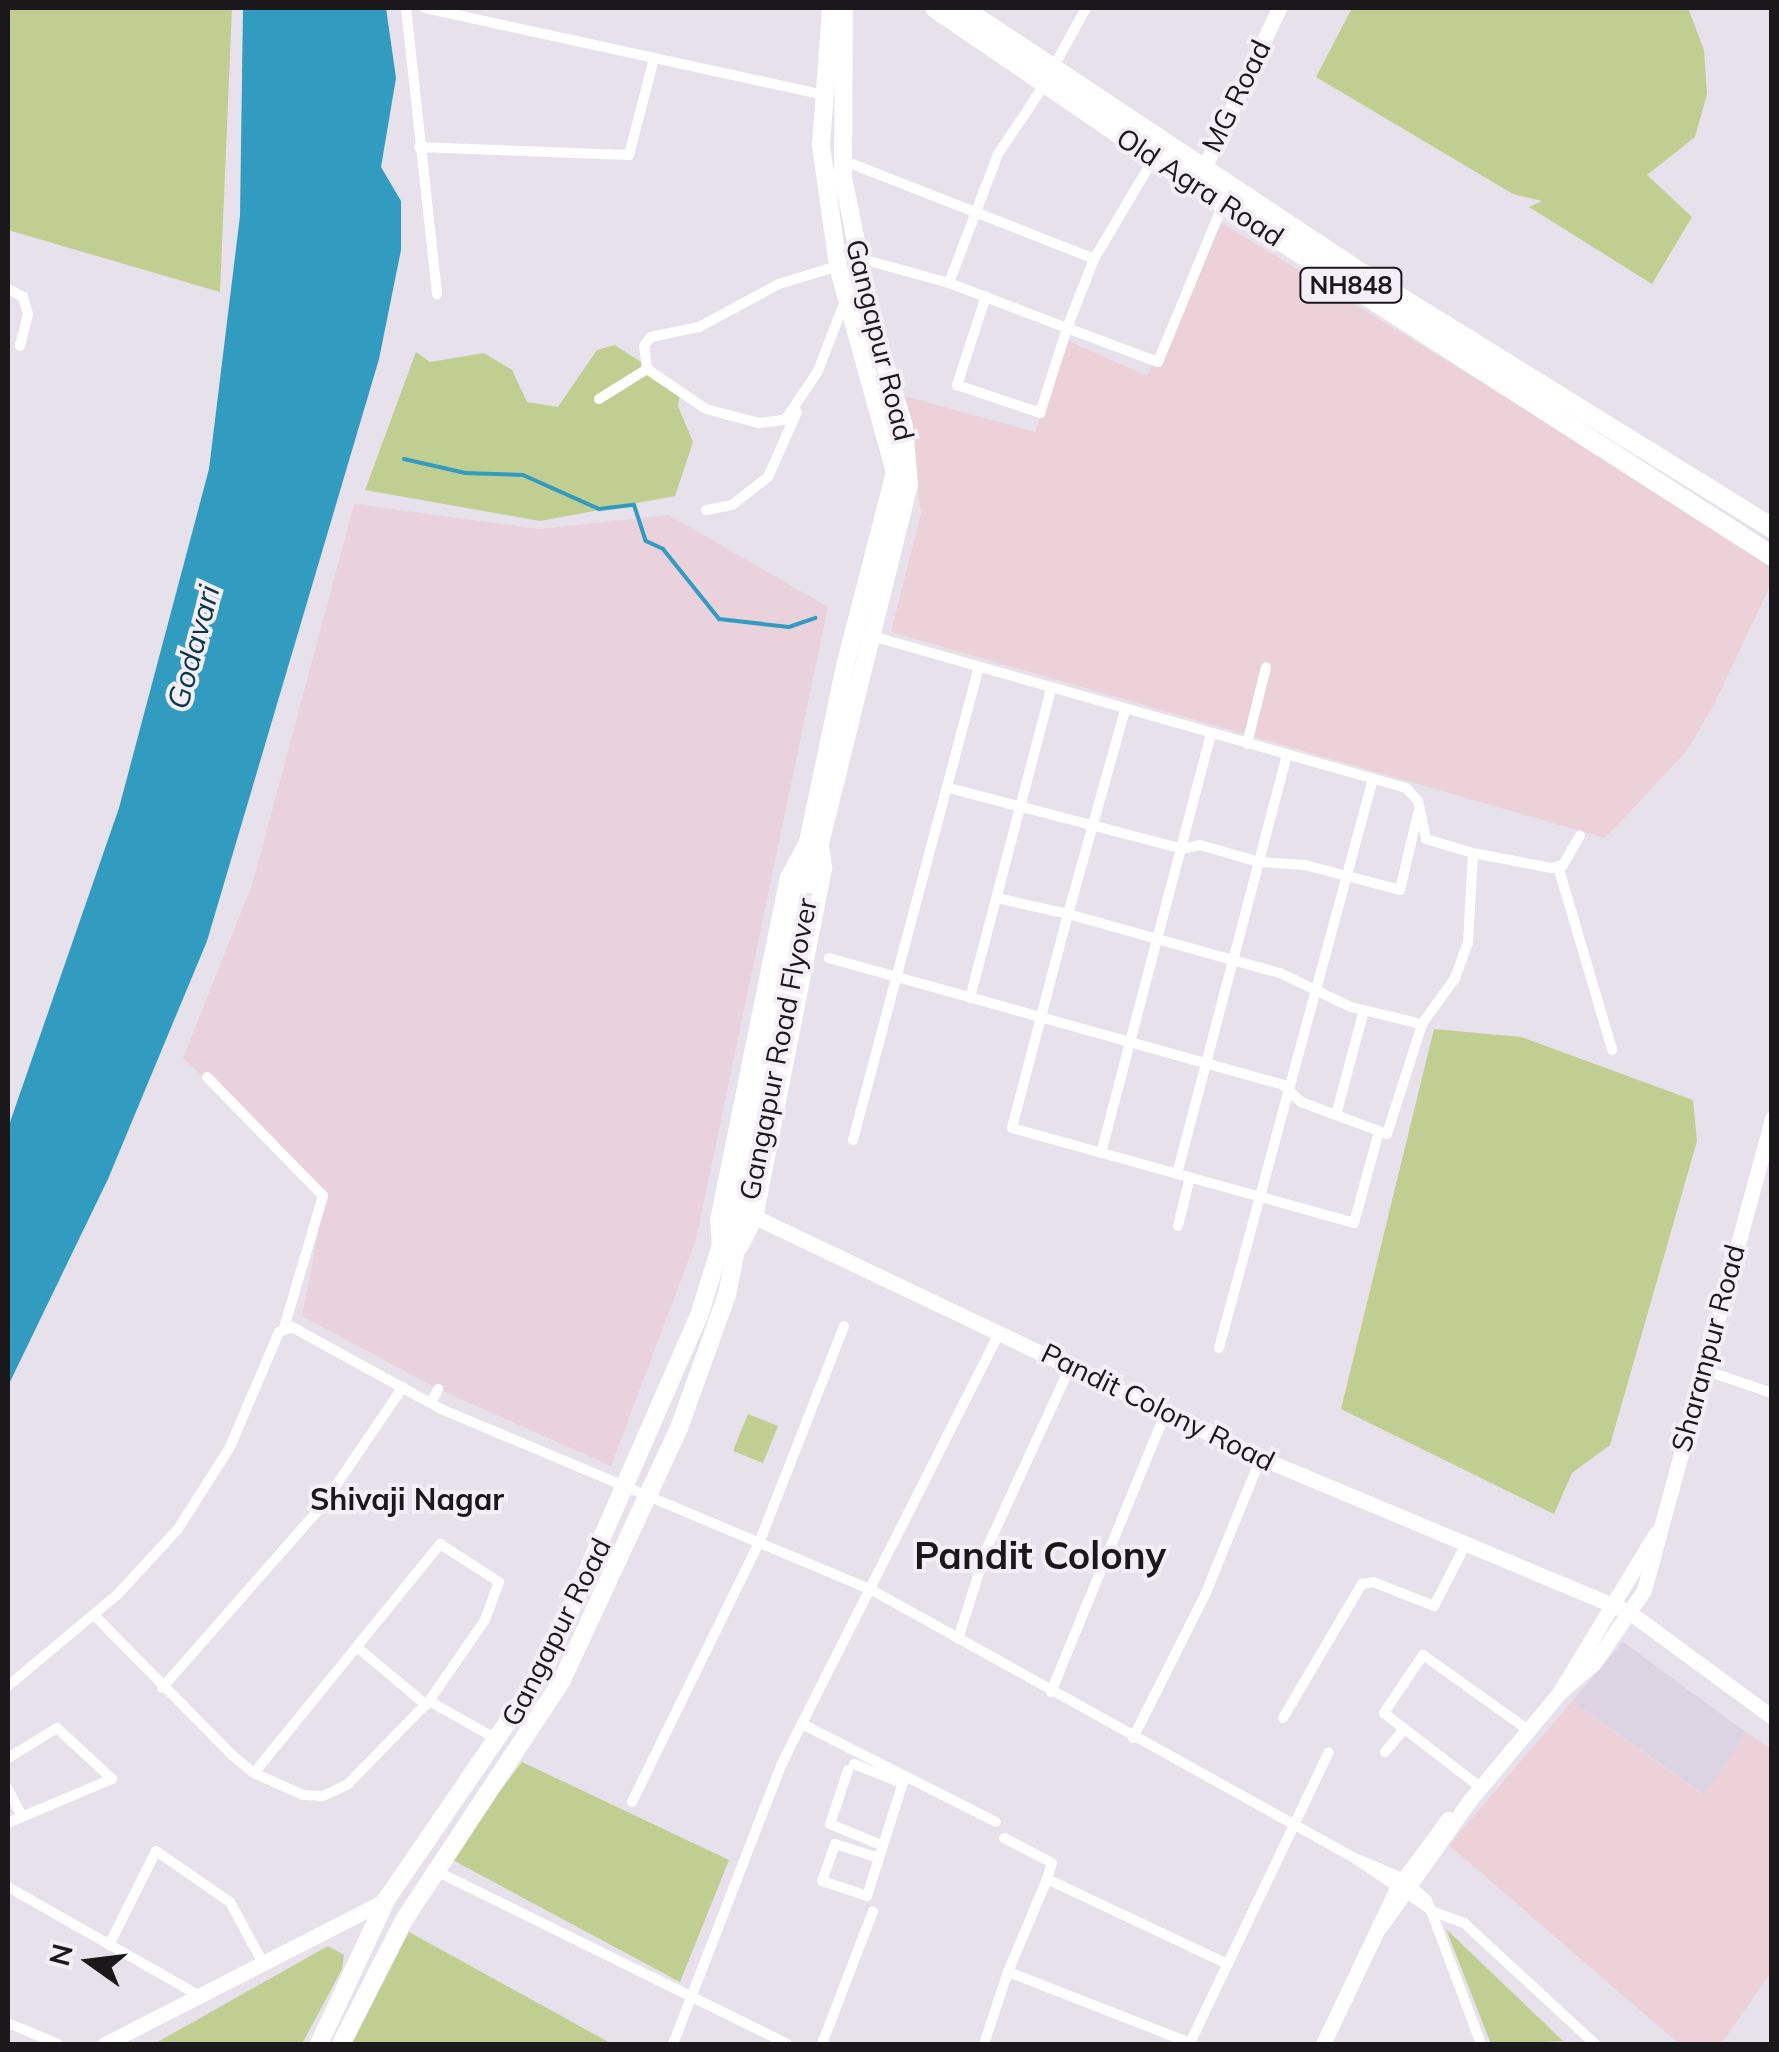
<!DOCTYPE html>
<style>
body{margin:0}
#map{position:relative;width:1779px;height:2052px;overflow:hidden;background:#e6e1ea;font-family:Mulish,sans-serif}
div>[style]{position:absolute}
[style*='--x']{left:calc(var(--x)*1px);top:calc(var(--y)*1px);width:calc(var(--w)*1px);rotate:calc(var(--a)*1deg)}
.commercial>*{inset:0;background:#ecd2d8}
.built>*{inset:0;background:#ddd4e3}
.education>*{inset:0;background:#ead2dd}
.green>*{inset:0;background:#c0cf91}
.water>*{inset:0;background:#319bc0}
.stream>*{height:4px;margin:-2px;padding:0 2px;transform-origin:2px;border-radius:2px;background:#319bc0}
.street>*{height:10px;margin:-5px;padding:0 5px;transform-origin:5px;border-radius:5px;background:#fff}
.secondary>*{height:15px;margin:-7.5px;padding:0 7.5px;transform-origin:7.5px;border-radius:7.5px;background:#fff}
.primary>*{height:18px;margin:-9px;padding:0 9px;transform-origin:9px;border-radius:9px;background:#fff}
.highway>*{height:20px;margin:-10px;padding:0 10px;transform-origin:10px;border-radius:10px;background:#fff}
span{translate:-50% -50%;white-space:nowrap;text-align:center;line-height:1.15;-webkit-text-stroke:8px #f4eff7;paint-order:stroke}
.shield-label span{padding:2px 8px;background:#f4eff7;border:2px solid;border-radius:8px;-webkit-text-stroke-width:0}
.shield-label{font-size:25px;color:#1a181b;font-weight:700}
.street-label{font-size:28px;color:#1a181b}
.water-label{font-size:30px;color:#083847;font-style:italic}
.neighbourhood-label{font-size:30px;color:#1a181b;font-weight:700}
.district-label{font-size:38px;color:#1a181b;font-weight:700}
.frame{position:absolute;inset:0;border:10px solid #1a181b;pointer-events:none}
.north{position:absolute;left:40px;top:1912px;width:100px;height:100px;-webkit-text-stroke:8px #f4eff7;paint-order:stroke;rotate:284deg;font-size:28px;font-weight:700;line-height:40px;text-align:center;color:#1a181b}
.north::after{content:'';display:block;margin:auto;width:35px;height:45px;background:#1a181b;clip-path:polygon(50% 0,100% 100%,50% 72%,0 100%)}
</style>
<div id="map">
<div class="commercial">
<div style="clip-path:polygon(1222px 223px,1771px 560px,1771px 584px,1713px 707px,1685px 753px,1605px 838px,891px 632px,921px 513px,904px 396px,1035px 432px,1069px 341px,1147px 376px)"></div>
<div style="clip-path:polygon(1572px 1701px,1703px 1795px,1747px 1733px,1771px 1748px,1771px 1972px,1721px 2044px,1679px 2044px,1449px 1845px)"></div>
</div>
<div class="built">
<div style="clip-path:polygon(1623px 1642px,1747px 1733px,1704px 1795px,1572px 1701px)"></div>
</div>
<div class="education">
<div style="clip-path:polygon(354px 504px,539px 529px,669px 515px,828px 607px,696px 1240px,611px 1466px,438px 1389px,302px 1316px,326px 1191px,183px 1058px,253px 882px)"></div>
</div>
<div class="green">
<div style="clip-path:polygon(8px 8px,232px 8px,220px 292px,8px 230px)"></div>
<div style="clip-path:polygon(1352px 8px,1688px 8px,1704px 50px,1707px 94px,1695px 137px,1647px 175px,1692px 217px,1652px 284px,1529px 207px,1542px 201px,1513px 194px,1316px 77px)"></div>
<div style="clip-path:polygon(615px 345px,681px 388px,678px 406px,693px 442px,675px 496px,540px 521px,365px 490px,416px 352px,430px 362px,484px 353px,512px 370px,527px 402px,558px 407px,597px 350px)"></div>
<div style="clip-path:polygon(1434px 1029px,1521px 1037px,1693px 1100px,1697px 1141px,1610px 1445px,1572px 1473px,1554px 1514px,1341px 1409px)"></div>
<div style="clip-path:polygon(748px 1414px,778px 1426px,763px 1463px,733px 1451px)"></div>
<div style="clip-path:polygon(522px 1762px,729px 1860px,680px 1982px,449px 1858px)"></div>
<div style="clip-path:polygon(1446px 1929px,1563px 2041px,1491px 2044px)"></div>
<div style="clip-path:polygon(409px 1932px,612px 2044px,352px 2044px)"></div>
<div style="clip-path:polygon(328px 1946px,344px 1955px,342px 1969px,302px 2044px,154px 2044px)"></div>
</div>
<div class="water">
<div style="clip-path:polygon(243px 8px,386px 8px,396px 78px,381px 167px,401px 201px,401px 250px,379px 359px,207px 941px,108px 1179px,8px 1386px,8px 1128px,119px 808px,209px 469px,240px 216px)"></div>
</div>
<div class="stream">
<div style="--x:404;--y:459;--w:63;--a:12.9"></div>
<div style="--x:465;--y:473;--w:58;--a:2"></div>
<div style="--x:523;--y:475;--w:83;--a:24.1"></div>
<div style="--x:599;--y:509;--w:35;--a:-7"></div>
<div style="--x:634;--y:505;--w:38;--a:72"></div>
<div style="--x:646;--y:541;--w:19;--a:25"></div>
<div style="--x:663;--y:549;--w:90;--a:51.3"></div>
<div style="--x:719;--y:619;--w:70;--a:6.5"></div>
<div style="--x:789;--y:627;--w:28;--a:-19"></div>
</div>
<div class="street">
<div style="--x:406;--y:8;--w:288;--a:83.8"></div>
<div style="--x:425;--y:8;--w:413;--a:12.3"></div>
<div style="--x:1053;--y:68;--w:68;--a:-61.2"></div>
<div style="--x:419;--y:147;--w:210;--a:2.2"></div>
<div style="--x:629;--y:155;--w:100;--a:-75.5"></div>
<div style="--x:842;--y:160;--w:271;--a:21.4"></div>
<div style="--x:837;--y:252;--w:116;--a:15.5"></div>
<div style="--x:949;--y:283;--w:138;--a:-69.2"></div>
<div style="--x:998;--y:154;--w:84;--a:-56.1"></div>
<div style="--x:949;--y:283;--w:126;--a:20.9"></div>
<div style="--x:1067;--y:328;--w:74;--a:-68.6"></div>
<div style="--x:1094;--y:259;--w:117;--a:-59.3"></div>
<div style="--x:8;--y:289;--w:17;--a:28"></div>
<div style="--x:23;--y:297;--w:18;--a:74"></div>
<div style="--x:28;--y:314;--w:33;--a:104"></div>
<div style="--x:986;--y:296;--w:94;--a:108"></div>
<div style="--x:957;--y:385;--w:88;--a:18.6"></div>
<div style="--x:1040;--y:413;--w:89;--a:-72.4"></div>
<div style="--x:1067;--y:328;--w:97;--a:20.5"></div>
<div style="--x:1158;--y:362;--w:171;--a:-67.6"></div>
<div style="--x:647;--y:369;--w:23;--a:-97"></div>
<div style="--x:644;--y:346;--w:11;--a:-52"></div>
<div style="--x:651;--y:337;--w:49;--a:-11.8"></div>
<div style="--x:699;--y:327;--w:91;--a:-28.3"></div>
<div style="--x:779;--y:284;--w:62;--a:-17"></div>
<div style="--x:599;--y:399;--w:57;--a:-32"></div>
<div style="--x:647;--y:369;--w:71;--a:34.1"></div>
<div style="--x:706;--y:409;--w:55;--a:14.8"></div>
<div style="--x:759;--y:423;--w:26;--a:-7"></div>
<div style="--x:785;--y:420;--w:59;--a:-56"></div>
<div style="--x:818;--y:371;--w:78;--a:-69"></div>
<div style="--x:706;--y:510;--w:26;--a:-11"></div>
<div style="--x:732;--y:505;--w:46;--a:-37.9"></div>
<div style="--x:768;--y:477;--w:71;--a:-66"></div>
<div style="--x:854;--y:631;--w:574;--a:15.88"></div>
<div style="--x:1406;--y:788;--w:18;--a:47"></div>
<div style="--x:1418;--y:801;--w:39;--a:78"></div>
<div style="--x:1426;--y:839;--w:49;--a:16.6"></div>
<div style="--x:1473;--y:853;--w:80;--a:10.8"></div>
<div style="--x:1552;--y:868;--w:11;--a:-15"></div>
<div style="--x:1563;--y:865;--w:34;--a:-60"></div>
<div style="--x:1125;--y:710;--w:212;--a:105.6"></div>
<div style="--x:1068;--y:914;--w:220;--a:15.6"></div>
<div style="--x:1280;--y:973;--w:79;--a:25.6"></div>
<div style="--x:1351;--y:1007;--w:73;--a:13.5"></div>
<div style="--x:1247;--y:744;--w:79;--a:-76.1"></div>
<div style="--x:949;--y:788;--w:242;--a:14.6"></div>
<div style="--x:1183;--y:849;--w:17;--a:-13"></div>
<div style="--x:1200;--y:845;--w:61;--a:16.1"></div>
<div style="--x:1259;--y:862;--w:46;--a:3.7"></div>
<div style="--x:1305;--y:865;--w:98;--a:14.7"></div>
<div style="--x:1400;--y:890;--w:79;--a:-76.8"></div>
<div style="--x:1558;--y:866;--w:192;--a:73.6"></div>
<div style="--x:997;--y:898;--w:73;--a:12.7"></div>
<div style="--x:1068;--y:914;--w:221;--a:104.7"></div>
<div style="--x:1012;--y:1128;--w:355;--a:15.5"></div>
<div style="--x:1354;--y:1223;--w:95;--a:-74.8"></div>
<div style="--x:829;--y:958;--w:471;--a:15.6"></div>
<div style="--x:1283;--y:1085;--w:25;--a:43"></div>
<div style="--x:1301;--y:1102;--w:92;--a:20.4"></div>
<div style="--x:1387;--y:1134;--w:115;--a:-72.3"></div>
<div style="--x:1422;--y:1024;--w:57;--a:-54.3"></div>
<div style="--x:1455;--y:978;--w:37;--a:-70"></div>
<div style="--x:1468;--y:943;--w:90;--a:-86.8"></div>
<div style="--x:970;--y:998;--w:319;--a:-75.3"></div>
<div style="--x:207;--y:1077;--w:166;--a:45.7"></div>
<div style="--x:323;--y:1196;--w:138;--a:106.5"></div>
<div style="--x:1336;--y:1115;--w:109;--a:-75.1"></div>
<div style="--x:853;--y:1140;--w:487;--a:-75.1"></div>
<div style="--x:1101;--y:1153;--w:433;--a:-75.3"></div>
<div style="--x:1177;--y:1174;--w:433;--a:-75.3"></div>
<div style="--x:1178;--y:1226;--w:50;--a:-76.2"></div>
<div style="--x:1219;--y:1348;--w:589;--a:-74.86"></div>
<div style="--x:1701;--y:1369;--w:75;--a:18.7"></div>
<div style="--x:431;--y:1403;--w:16;--a:-63"></div>
<div style="--x:94;--y:1615;--w:198;--a:45.4"></div>
<div style="--x:233;--y:1756;--w:27;--a:39"></div>
<div style="--x:254;--y:1773;--w:54;--a:24.2"></div>
<div style="--x:303;--y:1795;--w:20;--a:3"></div>
<div style="--x:323;--y:1796;--w:26;--a:-25"></div>
<div style="--x:347;--y:1785;--w:117;--a:-45.7"></div>
<div style="--x:429;--y:1701;--w:81;--a:29.4"></div>
<div style="--x:958;--y:1639;--w:93;--a:-72.5"></div>
<div style="--x:986;--y:1550;--w:204;--a:-65.3"></div>
<div style="--x:357;--y:1647;--w:90;--a:40"></div>
<div style="--x:8;--y:1686;--w:142;--a:-39.9"></div>
<div style="--x:117;--y:1595;--w:90;--a:-47.3"></div>
<div style="--x:178;--y:1529;--w:97;--a:-57.6"></div>
<div style="--x:230;--y:1447;--w:125;--a:-66.9"></div>
<div style="--x:279;--y:1332;--w:14;--a:-21"></div>
<div style="--x:292;--y:1327;--w:170;--a:28.8"></div>
<div style="--x:441;--y:1409;--w:465;--a:22.8"></div>
<div style="--x:870;--y:1589;--w:556;--a:29.05"></div>
<div style="--x:1356;--y:1859;--w:94;--a:34.2"></div>
<div style="--x:1434;--y:1912;--w:32;--a:20"></div>
<div style="--x:1464;--y:1923;--w:178;--a:42.7"></div>
<div style="--x:162;--y:1688;--w:242;--a:-48.7"></div>
<div style="--x:322;--y:1506;--w:144;--a:-55.8"></div>
<div style="--x:1051;--y:1692;--w:303;--a:-67.7"></div>
<div style="--x:1283;--y:1718;--w:156;--a:-59.5"></div>
<div style="--x:1362;--y:1584;--w:11;--a:-10"></div>
<div style="--x:1373;--y:1582;--w:66;--a:21.5"></div>
<div style="--x:1434;--y:1606;--w:68;--a:-62.7"></div>
<div style="--x:802;--y:1724;--w:217;--a:26.8"></div>
<div style="--x:1133;--y:1738;--w:160;--a:-63.3"></div>
<div style="--x:1205;--y:1595;--w:148;--a:-67.8"></div>
<div style="--x:1385;--y:1752;--w:30;--a:-50"></div>
<div style="--x:8;--y:1758;--w:57;--a:-31.5"></div>
<div style="--x:57;--y:1728;--w:75;--a:42.8"></div>
<div style="--x:112;--y:1779;--w:113;--a:157.1"></div>
<div style="--x:854;--y:1764;--w:52;--a:21.6"></div>
<div style="--x:848;--y:1770;--w:57;--a:108.4"></div>
<div style="--x:830;--y:1824;--w:53;--a:22.2"></div>
<div style="--x:254;--y:1773;--w:295;--a:-50.9"></div>
<div style="--x:440;--y:1544;--w:70;--a:32.8"></div>
<div style="--x:499;--y:1582;--w:40;--a:110.2"></div>
<div style="--x:485;--y:1620;--w:98;--a:124.7"></div>
<div style="--x:1480;--y:1787;--w:121;--a:-142.4"></div>
<div style="--x:1384;--y:1713;--w:70;--a:-56.1"></div>
<div style="--x:1423;--y:1655;--w:129;--a:35.5"></div>
<div style="--x:8;--y:1789;--w:31;--a:63"></div>
<div style="--x:632;--y:1802;--w:288;--a:-63.9"></div>
<div style="--x:759;--y:1543;--w:233;--a:-68.6"></div>
<div style="--x:1004;--y:1838;--w:54;--a:27.5"></div>
<div style="--x:1052;--y:1863;--w:17;--a:107"></div>
<div style="--x:879;--y:1858;--w:46;--a:-162.3"></div>
<div style="--x:835;--y:1844;--w:39;--a:109"></div>
<div style="--x:822;--y:1881;--w:47;--a:18.4"></div>
<div style="--x:867;--y:1896;--w:126;--a:-72.4"></div>
<div style="--x:1360;--y:1860;--w:46;--a:23.2"></div>
<div style="--x:1402;--y:1878;--w:33;--a:41"></div>
<div style="--x:1427;--y:1900;--w:154;--a:69.4"></div>
<div style="--x:436;--y:1871;--w:391;--a:26.2"></div>
<div style="--x:8;--y:1887;--w:221;--a:29.6"></div>
<div style="--x:109;--y:1945;--w:105;--a:-63.4"></div>
<div style="--x:156;--y:1851;--w:90;--a:34.6"></div>
<div style="--x:230;--y:1902;--w:72;--a:61.6"></div>
<div style="--x:8;--y:2023;--w:54;--a:22.8"></div>
<div style="--x:1190;--y:2043;--w:322;--a:-64.5"></div>
<div style="--x:673;--y:2044;--w:301;--a:-68.8"></div>
<div style="--x:782;--y:1763;--w:484;--a:-63.2"></div>
<div style="--x:822;--y:2044;--w:142;--a:-69"></div>
<div style="--x:984;--y:2044;--w:76;--a:-71.6"></div>
<div style="--x:1193;--y:2044;--w:199;--a:-158.7"></div>
<div style="--x:1008;--y:1972;--w:101;--a:-67.2"></div>
<div style="--x:1047;--y:1879;--w:200;--a:25.2"></div>
</div>
<div class="secondary">
<div style="--x:1200;--y:176;--w:186;--a:-64.8"></div>
<div style="--x:755;--y:1217;--w:560;--a:25.47"></div>
<div style="--x:1261;--y:1458;--w:399;--a:22.7"></div>
<div style="--x:1629;--y:1612;--w:177;--a:36.3"></div>
<div style="--x:719;--y:1246;--w:26;--a:-94"></div>
<div style="--x:717;--y:1220;--w:350;--a:-78.5"></div>
<div style="--x:787;--y:877;--w:36;--a:-62"></div>
<div style="--x:740;--y:1247;--w:34;--a:-63"></div>
<div style="--x:755;--y:1217;--w:357;--a:-78.8"></div>
<div style="--x:824;--y:867;--w:21;--a:-98"></div>
<div style="--x:1559;--y:1693;--w:46;--a:-40.6"></div>
<div style="--x:1594;--y:1663;--w:88;--a:-55.6"></div>
<div style="--x:1644;--y:1590;--w:489;--a:-74.8"></div>
<div style="--x:1380;--y:1927;--w:156;--a:-54.7"></div>
<div style="--x:1470;--y:1800;--w:139;--a:-50.2"></div>
<div style="--x:1559;--y:1693;--w:187;--a:-58.8"></div>
<div style="--x:105;--y:2044;--w:316;--a:-27.1"></div>
<div style="--x:1323;--y:2044;--w:173;--a:-64.6"></div>
<div style="--x:1397;--y:1888;--w:86;--a:-53.5"></div>
</div>
<div class="primary">
<div style="--x:810;--y:884;--w:411;--a:-76.1"></div>
<div style="--x:909;--y:485;--w:59;--a:-94.8"></div>
<div style="--x:904;--y:426;--w:106;--a:-107.1"></div>
<div style="--x:873;--y:325;--w:151;--a:-101.5"></div>
<div style="--x:843;--y:177;--w:169;--a:-89.7"></div>
<div style="--x:319;--y:2044;--w:159;--a:-65"></div>
<div style="--x:386;--y:1900;--w:281;--a:-55.6"></div>
<div style="--x:545;--y:1668;--w:384;--a:-66.4"></div>
<div style="--x:699;--y:1316;--w:95;--a:-72.9"></div>
<div style="--x:727;--y:1225;--w:575;--a:-78.07"></div>
<div style="--x:846;--y:662;--w:196;--a:-75.5"></div>
<div style="--x:895;--y:472;--w:214;--a:-105.5"></div>
<div style="--x:838;--y:266;--w:122;--a:-98"></div>
<div style="--x:821;--y:145;--w:137;--a:-85.8"></div>
<div style="--x:341;--y:2044;--w:139;--a:-63.1"></div>
<div style="--x:404;--y:1920;--w:287;--a:-56.6"></div>
<div style="--x:562;--y:1680;--w:278;--a:-65.1"></div>
<div style="--x:679;--y:1428;--w:141;--a:-70.2"></div>
<div style="--x:727;--y:1295;--w:343;--a:-78.6"></div>
</div>
<div class="highway">
<div style="--x:935;--y:8;--w:317;--a:34.3"></div>
<div style="--x:1197;--y:187;--w:683;--a:32.69"></div>
<div style="--x:962;--y:8;--w:473;--a:33.6"></div>
<div style="--x:1356;--y:270;--w:490;--a:31.8"></div>
</div>
<div class="shield-label">
<span style="left:1351px;top:285px">NH848</span>
</div>
<div class="street-label">
<span style="left:1236px;top:96px;rotate:-64deg">MG Road</span>
<span style="left:1200px;top:187px;rotate:33deg">Old Agra Road</span>
<span style="left:880px;top:340px;rotate:76deg">Gangapur Road</span>
<span style="left:778px;top:1049px;rotate:-79deg">Gangapur Road Flyover</span>
<span style="left:1708px;top:1348px;rotate:-75deg">Sharanpur Road</span>
<span style="left:1158px;top:1407px;rotate:26deg">Pandit Colony Road</span>
<span style="left:556px;top:1632px;rotate:-63deg">Gangapur Road</span>
</div>
<div class="water-label">
<span style="left:193px;top:647px;rotate:-75deg">Godavari</span>
</div>
<div class="neighbourhood-label">
<span style="left:407px;top:1499px">Shivaji Nagar</span>
</div>
<div class="district-label">
<span style="left:1040px;top:1556px">Pandit Colony</span>
</div>
<div class="frame"></div>
<div class="north">N</div>
</div>
